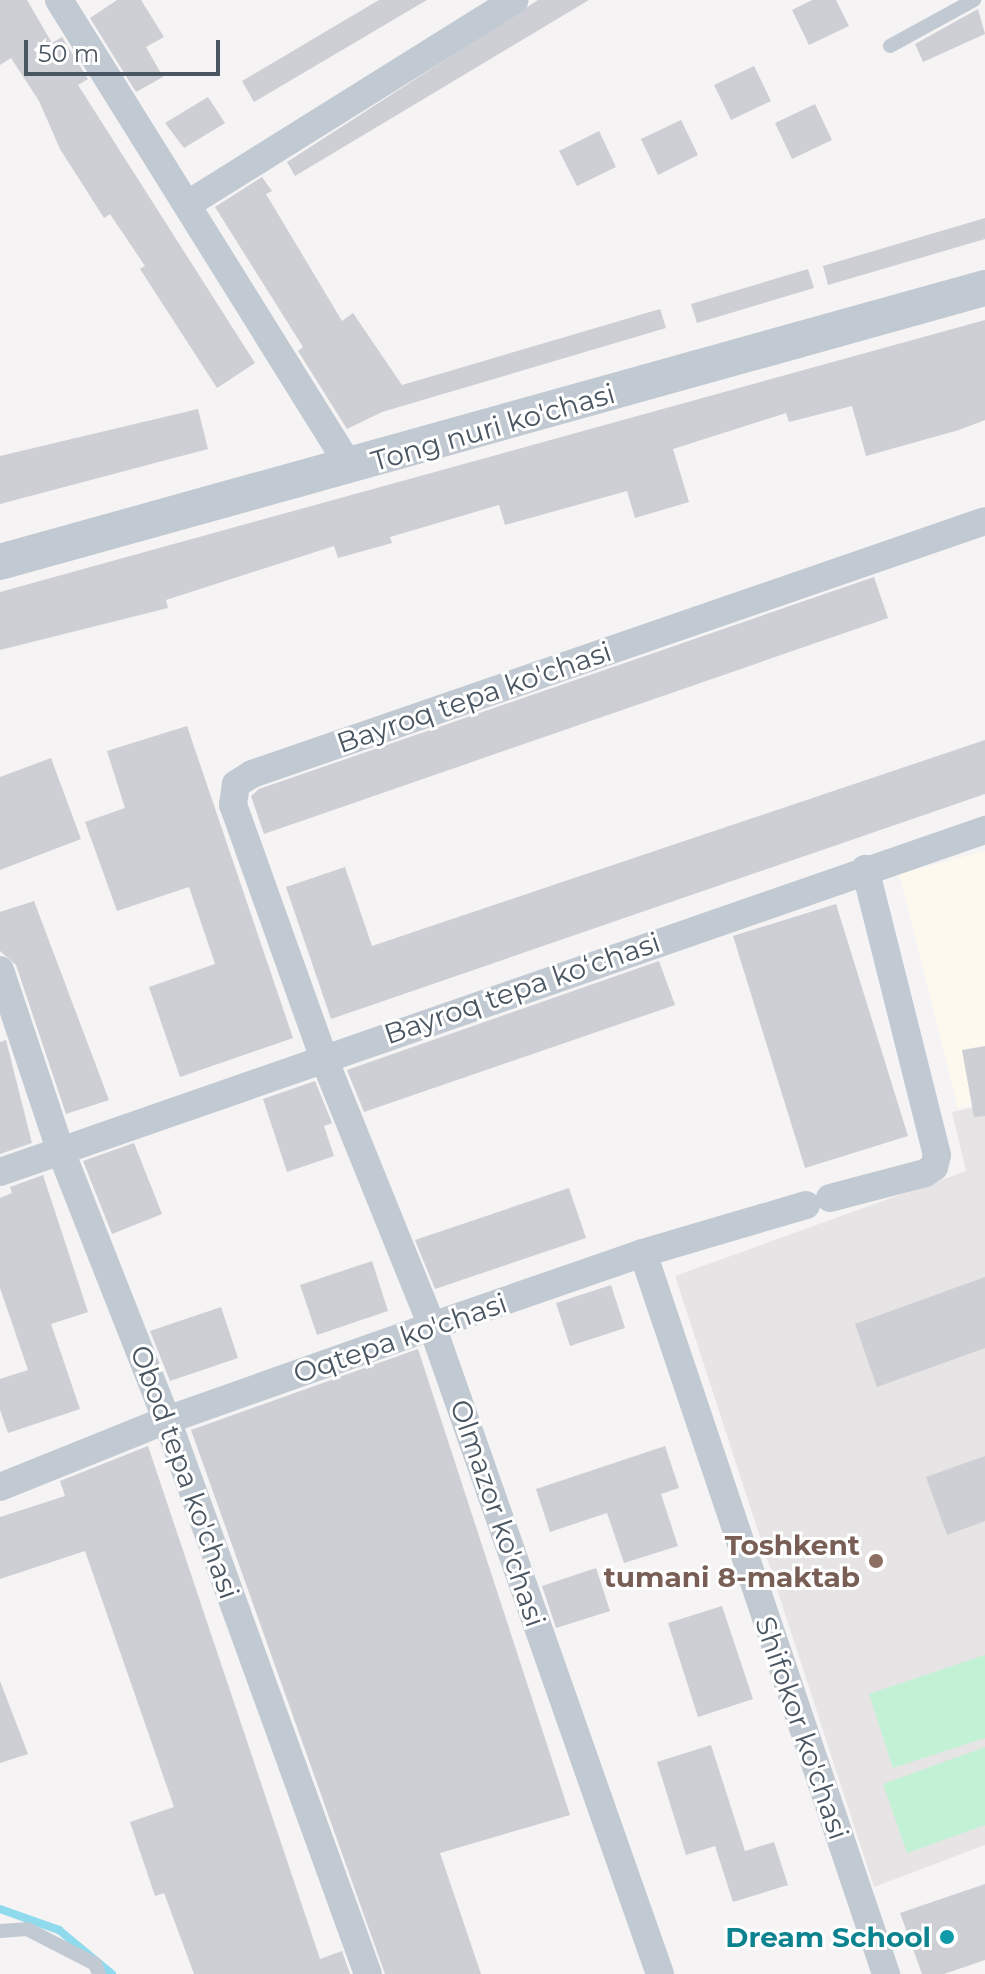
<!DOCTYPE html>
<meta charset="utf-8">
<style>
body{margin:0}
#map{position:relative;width:985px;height:1974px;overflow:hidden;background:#f5f3f3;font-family:Montserrat,sans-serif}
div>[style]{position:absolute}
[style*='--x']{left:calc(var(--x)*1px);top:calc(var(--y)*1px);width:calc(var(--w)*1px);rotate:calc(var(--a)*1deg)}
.commercial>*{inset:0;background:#fdf9ef}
.education>*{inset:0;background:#e6e4e5}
.green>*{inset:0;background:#c3f1d5}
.stream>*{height:8px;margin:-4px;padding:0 4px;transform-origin:4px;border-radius:4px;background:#90daee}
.building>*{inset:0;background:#cdcfd5}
.service>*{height:14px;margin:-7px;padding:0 7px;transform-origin:7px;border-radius:7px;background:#c1cad2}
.minor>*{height:28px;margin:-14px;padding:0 14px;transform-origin:14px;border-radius:14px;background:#c1cad2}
.tertiary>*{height:36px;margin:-18px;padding:0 18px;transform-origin:18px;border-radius:18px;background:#c1cad2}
.dots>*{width:22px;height:22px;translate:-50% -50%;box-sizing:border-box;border:4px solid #fff;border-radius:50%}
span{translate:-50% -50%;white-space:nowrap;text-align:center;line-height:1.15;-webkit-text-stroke:6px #fff;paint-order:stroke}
.street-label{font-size:28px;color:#4a5661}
.education-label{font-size:28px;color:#785e54;font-weight:700}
.right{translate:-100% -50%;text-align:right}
.culture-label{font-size:28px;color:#0d838f;font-weight:700}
.scale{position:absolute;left:24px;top:40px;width:196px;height:36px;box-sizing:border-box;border:4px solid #4a5661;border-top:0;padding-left:10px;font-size:24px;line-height:28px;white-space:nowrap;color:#4a5661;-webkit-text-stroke:6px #fff;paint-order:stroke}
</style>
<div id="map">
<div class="commercial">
<div style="clip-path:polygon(985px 851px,985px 1103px,958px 1108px,899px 874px)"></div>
</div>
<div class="education">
<div style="clip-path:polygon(985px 1105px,985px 1845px,874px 1887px,675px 1276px,966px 1171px,952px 1112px)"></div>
</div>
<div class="green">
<div style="clip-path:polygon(985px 1655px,985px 1738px,893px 1768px,869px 1694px)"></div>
<div style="clip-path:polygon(985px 1747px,985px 1825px,907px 1853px,883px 1784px)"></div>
</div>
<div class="stream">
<div style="--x:0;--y:1909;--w:63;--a:19.6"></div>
<div style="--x:59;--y:1930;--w:69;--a:39.7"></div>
</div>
<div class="building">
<div style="clip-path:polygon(0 0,27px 0,52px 43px,62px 37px,88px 79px,78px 85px,255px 363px,217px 388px,140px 269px,145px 266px,110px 214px,104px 218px,60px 149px,39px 101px,11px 58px,0 65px)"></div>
<div style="clip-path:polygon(117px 0,141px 0,164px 37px,146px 47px,163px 77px,136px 92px,90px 18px)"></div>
<div style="clip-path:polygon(379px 0,427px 0,254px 102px,242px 81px)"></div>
<div style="clip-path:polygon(538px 0,589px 0,295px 176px,287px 162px)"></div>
<div style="clip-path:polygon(812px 0,836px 0,849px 26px,809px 45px,792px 10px)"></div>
<div style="clip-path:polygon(978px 9px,985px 34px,923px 62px,915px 44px)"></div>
<div style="clip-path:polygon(754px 66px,771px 101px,731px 120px,714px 85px)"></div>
<div style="clip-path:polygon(208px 97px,225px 123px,184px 148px,165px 123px)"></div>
<div style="clip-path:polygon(815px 104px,832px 140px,792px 159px,775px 123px)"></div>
<div style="clip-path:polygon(681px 120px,698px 155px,658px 175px,641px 139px)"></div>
<div style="clip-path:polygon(599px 131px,616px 167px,577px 186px,559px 151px)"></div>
<div style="clip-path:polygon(262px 177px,272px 191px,266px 194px,342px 321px,353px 313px,402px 385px,660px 309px,666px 328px,382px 412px,347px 429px,298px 351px,303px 347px,215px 207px)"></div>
<div style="clip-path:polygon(985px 218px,985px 239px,828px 285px,823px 266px)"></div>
<div style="clip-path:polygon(808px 269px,814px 288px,697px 323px,691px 304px)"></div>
<div style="clip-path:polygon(985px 320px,985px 420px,959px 430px,866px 456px,852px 406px,789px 422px,786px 413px,673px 449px,689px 502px,635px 518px,627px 491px,505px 525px,499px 505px,390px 537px,392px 543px,338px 558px,334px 546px,166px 600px,168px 608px,0 650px,0 592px)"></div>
<div style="clip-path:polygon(198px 409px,208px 449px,0 504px,0 456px)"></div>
<div style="clip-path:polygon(874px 577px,888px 618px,264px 834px,251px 796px,259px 789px)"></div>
<div style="clip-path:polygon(187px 726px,293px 1038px,180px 1077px,149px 987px,215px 964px,189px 887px,117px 911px,85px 822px,125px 808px,107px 751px)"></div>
<div style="clip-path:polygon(985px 740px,985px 794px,331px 1019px,286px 887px,345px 867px,372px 946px)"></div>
<div style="clip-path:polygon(51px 758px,81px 839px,0 870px,0 777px)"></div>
<div style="clip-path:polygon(34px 901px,109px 1100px,66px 1114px,16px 965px,0 951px,0 912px)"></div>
<div style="clip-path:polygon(836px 904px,908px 1136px,805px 1168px,733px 936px)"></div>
<div style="clip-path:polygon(659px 961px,675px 1005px,364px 1112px,347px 1070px)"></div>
<div style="clip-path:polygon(6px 1040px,32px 1143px,0 1154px,0 1042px)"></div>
<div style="clip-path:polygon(985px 1046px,985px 1116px,974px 1117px,962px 1050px)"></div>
<div style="clip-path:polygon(315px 1081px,332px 1123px,324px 1126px,334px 1156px,287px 1172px,263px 1099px)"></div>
<div style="clip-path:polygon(134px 1143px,162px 1214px,112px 1234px,83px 1161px)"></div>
<div style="clip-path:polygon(43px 1175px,88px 1312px,51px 1324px,80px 1409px,8px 1433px,0 1410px,0 1379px,28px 1370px,0 1288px,0 1198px,12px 1193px,10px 1187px)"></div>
<div style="clip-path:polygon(569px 1188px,586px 1238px,435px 1289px,415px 1240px)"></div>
<div style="clip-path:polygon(372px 1261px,388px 1311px,317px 1335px,300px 1285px)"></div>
<div style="clip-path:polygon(985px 1277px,985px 1348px,877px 1387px,855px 1324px)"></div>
<div style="clip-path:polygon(611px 1285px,625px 1328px,570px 1346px,556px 1303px)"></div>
<div style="clip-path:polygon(221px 1307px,238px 1358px,170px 1381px,150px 1331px)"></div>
<div style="clip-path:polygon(418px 1349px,570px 1815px,440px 1853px,481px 1974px,385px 1974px,191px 1430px)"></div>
<div style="clip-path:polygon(148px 1446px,320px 1959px,342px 1951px,350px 1974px,194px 1974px,164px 1893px,155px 1896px,130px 1822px,174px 1807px,85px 1551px,0 1579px,0 1517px,65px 1496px,60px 1481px)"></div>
<div style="clip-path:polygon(665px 1446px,679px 1488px,661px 1494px,678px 1546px,624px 1563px,607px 1513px,550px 1532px,536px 1489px)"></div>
<div style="clip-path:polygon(985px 1456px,985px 1521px,947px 1535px,926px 1477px)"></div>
<div style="clip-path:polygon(596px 1568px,610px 1611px,556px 1628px,542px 1586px)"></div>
<div style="clip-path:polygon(722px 1606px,753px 1699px,698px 1717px,668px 1623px)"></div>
<div style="clip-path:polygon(0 1681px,28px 1754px,0 1763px)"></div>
<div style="clip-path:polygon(711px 1745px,745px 1851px,774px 1842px,788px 1885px,733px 1902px,715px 1846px,686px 1855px,657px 1762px)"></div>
<div style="clip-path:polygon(985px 1884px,985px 1960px,944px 1974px,922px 1974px,900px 1913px)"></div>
</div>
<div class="service">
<div style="--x:890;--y:46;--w:96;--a:-28.7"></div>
<div style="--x:0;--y:1931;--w:27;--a:-4"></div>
<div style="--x:27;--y:1929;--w:76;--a:27.2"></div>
<div style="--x:95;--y:1964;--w:11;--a:68"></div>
</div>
<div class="minor">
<div style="--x:59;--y:0;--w:550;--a:58.07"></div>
<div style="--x:188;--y:204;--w:385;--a:-32"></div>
<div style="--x:0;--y:970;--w:189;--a:71.5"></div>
<div style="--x:60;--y:1149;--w:291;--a:68.5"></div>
<div style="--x:167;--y:1420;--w:589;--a:70.06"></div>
<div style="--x:0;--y:1172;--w:1043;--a:-19.15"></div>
<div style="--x:830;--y:1198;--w:98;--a:-14.7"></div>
<div style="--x:925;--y:1173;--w:11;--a:-34"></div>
<div style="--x:934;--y:1167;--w:12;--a:-76"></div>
<div style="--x:937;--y:1155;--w:295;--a:-104.1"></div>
<div style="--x:643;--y:1253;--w:761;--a:71.37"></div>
<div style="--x:0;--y:1487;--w:180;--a:-21.9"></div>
<div style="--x:167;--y:1420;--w:281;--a:-19.5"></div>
<div style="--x:432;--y:1326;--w:223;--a:-19.1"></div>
<div style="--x:643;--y:1253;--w:170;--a:-16.4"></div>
<div style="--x:660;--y:1974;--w:687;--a:-109.38"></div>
<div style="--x:432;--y:1326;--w:291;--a:-112"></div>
<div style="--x:323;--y:1056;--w:267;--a:-109.7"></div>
<div style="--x:233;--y:805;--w:21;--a:-82"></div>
<div style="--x:236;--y:784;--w:19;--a:-32"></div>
<div style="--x:252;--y:774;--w:775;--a:-19.04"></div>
</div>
<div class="tertiary">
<div style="--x:0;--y:562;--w:1022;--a:-15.55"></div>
</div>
<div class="dots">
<div style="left:876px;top:1561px;background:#8d6e63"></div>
<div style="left:947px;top:1937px;background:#0f9aa8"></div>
</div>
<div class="street-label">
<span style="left:493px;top:427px;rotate:-16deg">Tong nuri ko'chasi</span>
<span style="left:474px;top:697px;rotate:-19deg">Bayroq tepa ko'chasi</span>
<span style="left:522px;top:988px;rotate:-19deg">Bayroq tepa koʻchasi</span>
<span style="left:400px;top:1338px;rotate:-19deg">Oqtepa ko'chasi</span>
<span style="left:185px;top:1472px;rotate:70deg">Obod tepa ko'chasi</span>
<span style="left:498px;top:1513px;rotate:71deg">Olmazor ko'chasi</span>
<span style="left:802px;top:1728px;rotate:71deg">Shifokor ko'chasi</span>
</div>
<div class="education-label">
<span class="right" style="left:860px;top:1561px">Toshkent<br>tumani 8-maktab</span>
</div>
<div class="culture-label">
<span class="right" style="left:931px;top:1937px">Dream School</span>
</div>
<div class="scale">50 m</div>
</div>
